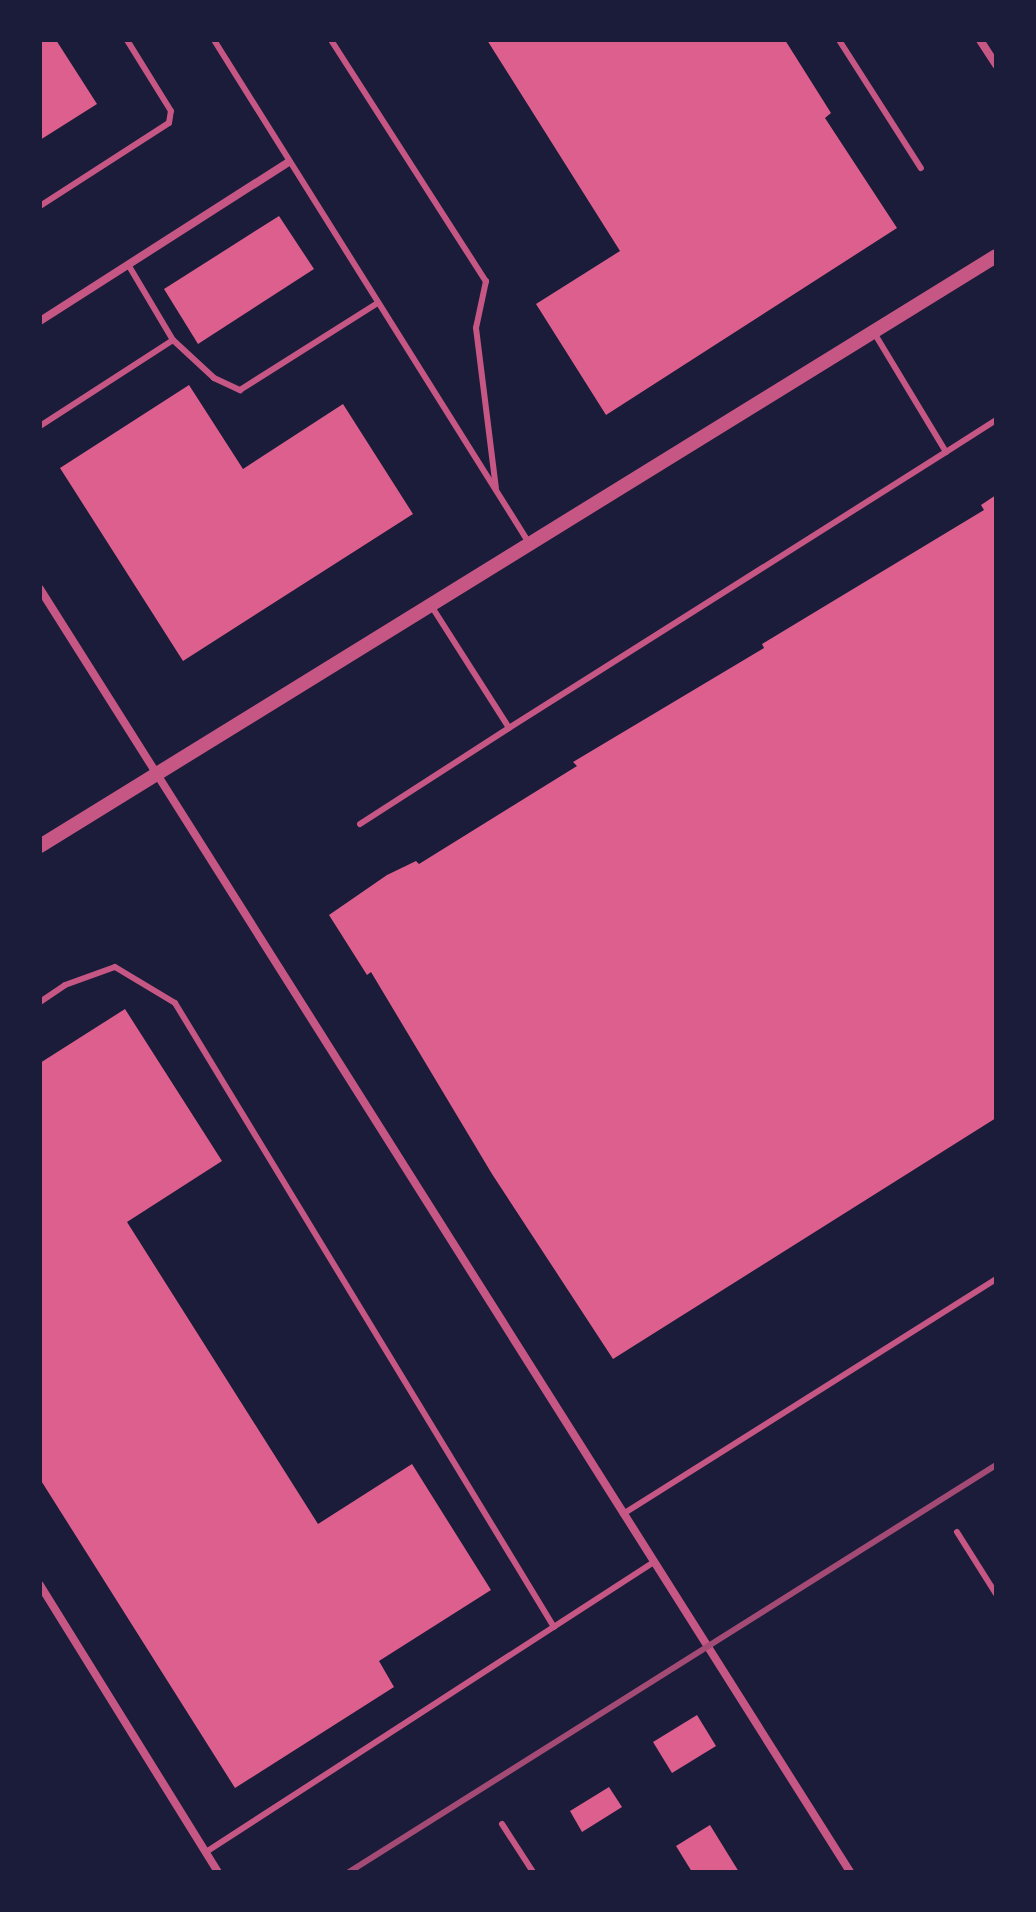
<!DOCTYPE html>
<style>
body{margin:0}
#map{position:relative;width:1036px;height:1912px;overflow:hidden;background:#1b1b3a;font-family:"Alegreya Sans",sans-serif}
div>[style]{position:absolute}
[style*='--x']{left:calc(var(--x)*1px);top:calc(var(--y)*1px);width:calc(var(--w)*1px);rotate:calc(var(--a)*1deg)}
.building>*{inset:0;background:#dd5f8e}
.service>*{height:6px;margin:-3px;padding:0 3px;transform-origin:3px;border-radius:3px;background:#c65784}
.minor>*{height:8px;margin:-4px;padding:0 4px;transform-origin:4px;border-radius:4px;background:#c65784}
.tertiary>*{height:14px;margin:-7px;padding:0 7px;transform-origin:7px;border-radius:7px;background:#c65784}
.rail>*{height:6px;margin:-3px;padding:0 3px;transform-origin:3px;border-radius:3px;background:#a44b75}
span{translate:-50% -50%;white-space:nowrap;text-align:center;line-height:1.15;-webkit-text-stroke:8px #1b1b3a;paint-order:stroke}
.frame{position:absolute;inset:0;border:42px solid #1b1b3a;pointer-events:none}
</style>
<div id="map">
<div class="building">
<div style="clip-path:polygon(40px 40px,56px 40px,97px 104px,40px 140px)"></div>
<div style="clip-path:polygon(487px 40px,785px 40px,831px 113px,825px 118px,897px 228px,606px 415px,536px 304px,620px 251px)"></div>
<div style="clip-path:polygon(279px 216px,314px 269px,198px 344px,164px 289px)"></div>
<div style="clip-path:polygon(189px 385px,243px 469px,343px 404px,413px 514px,183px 661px,60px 468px)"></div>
<div style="clip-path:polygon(996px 495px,996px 1118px,613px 1359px,492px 1174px,371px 972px,367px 975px,329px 915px,387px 875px,416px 861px,419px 864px,577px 766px,573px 762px,764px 648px,762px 644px,984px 510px,981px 505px)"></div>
<div style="clip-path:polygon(125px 1009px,222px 1161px,127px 1222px,318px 1524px,412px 1464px,491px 1590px,379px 1661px,394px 1687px,235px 1788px,40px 1479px,40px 1063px)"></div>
<div style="clip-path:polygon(697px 1715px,716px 1746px,672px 1773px,653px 1742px)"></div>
<div style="clip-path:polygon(609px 1787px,622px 1807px,582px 1832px,570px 1811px)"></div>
<div style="clip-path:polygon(710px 1825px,739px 1872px,692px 1872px,676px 1846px)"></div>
</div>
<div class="service">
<div style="--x:214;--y:40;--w:593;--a:57.94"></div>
<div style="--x:331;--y:40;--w:287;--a:57.3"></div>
<div style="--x:486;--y:281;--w:48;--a:102"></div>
<div style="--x:476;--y:328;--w:161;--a:82.9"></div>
<div style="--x:839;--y:40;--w:152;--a:57.4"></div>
<div style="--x:40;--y:206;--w:153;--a:-32.8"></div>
<div style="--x:169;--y:123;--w:12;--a:-81"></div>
<div style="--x:171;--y:111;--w:84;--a:-121.8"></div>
<div style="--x:129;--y:266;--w:86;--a:59.3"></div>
<div style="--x:173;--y:340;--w:56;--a:42.8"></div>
<div style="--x:214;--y:378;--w:29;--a:25"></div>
<div style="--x:240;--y:390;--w:161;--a:-32.3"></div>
<div style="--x:40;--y:426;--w:158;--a:-32.9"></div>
<div style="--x:946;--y:452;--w:59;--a:-32.6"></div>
<div style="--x:432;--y:607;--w:143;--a:57.5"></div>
<div style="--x:509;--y:728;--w:517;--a:-32.28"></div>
<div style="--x:946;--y:452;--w:141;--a:-121.1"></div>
<div style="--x:360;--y:824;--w:177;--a:-32.8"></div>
<div style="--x:40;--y:1002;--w:30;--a:-34"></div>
<div style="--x:65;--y:985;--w:53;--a:-19.8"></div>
<div style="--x:115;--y:967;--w:70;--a:31"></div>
<div style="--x:175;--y:1003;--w:730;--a:58.73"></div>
<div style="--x:623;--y:1514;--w:441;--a:-32.2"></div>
<div style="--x:957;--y:1532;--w:73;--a:57.8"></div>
<div style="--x:502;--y:1824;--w:57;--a:57.1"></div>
<div style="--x:206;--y:1852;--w:534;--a:-32.92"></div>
</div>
<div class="minor">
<div style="--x:980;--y:40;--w:30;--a:57"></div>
<div style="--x:40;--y:321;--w:295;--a:-32.6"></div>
<div style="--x:40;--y:589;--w:1517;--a:57.73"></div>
<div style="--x:40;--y:1585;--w:338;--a:58.2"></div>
</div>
<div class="tertiary">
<div style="--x:40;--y:846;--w:1123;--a:-31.68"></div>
</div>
<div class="rail">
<div style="--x:349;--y:1872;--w:764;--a:-32.17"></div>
</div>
<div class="frame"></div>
</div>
